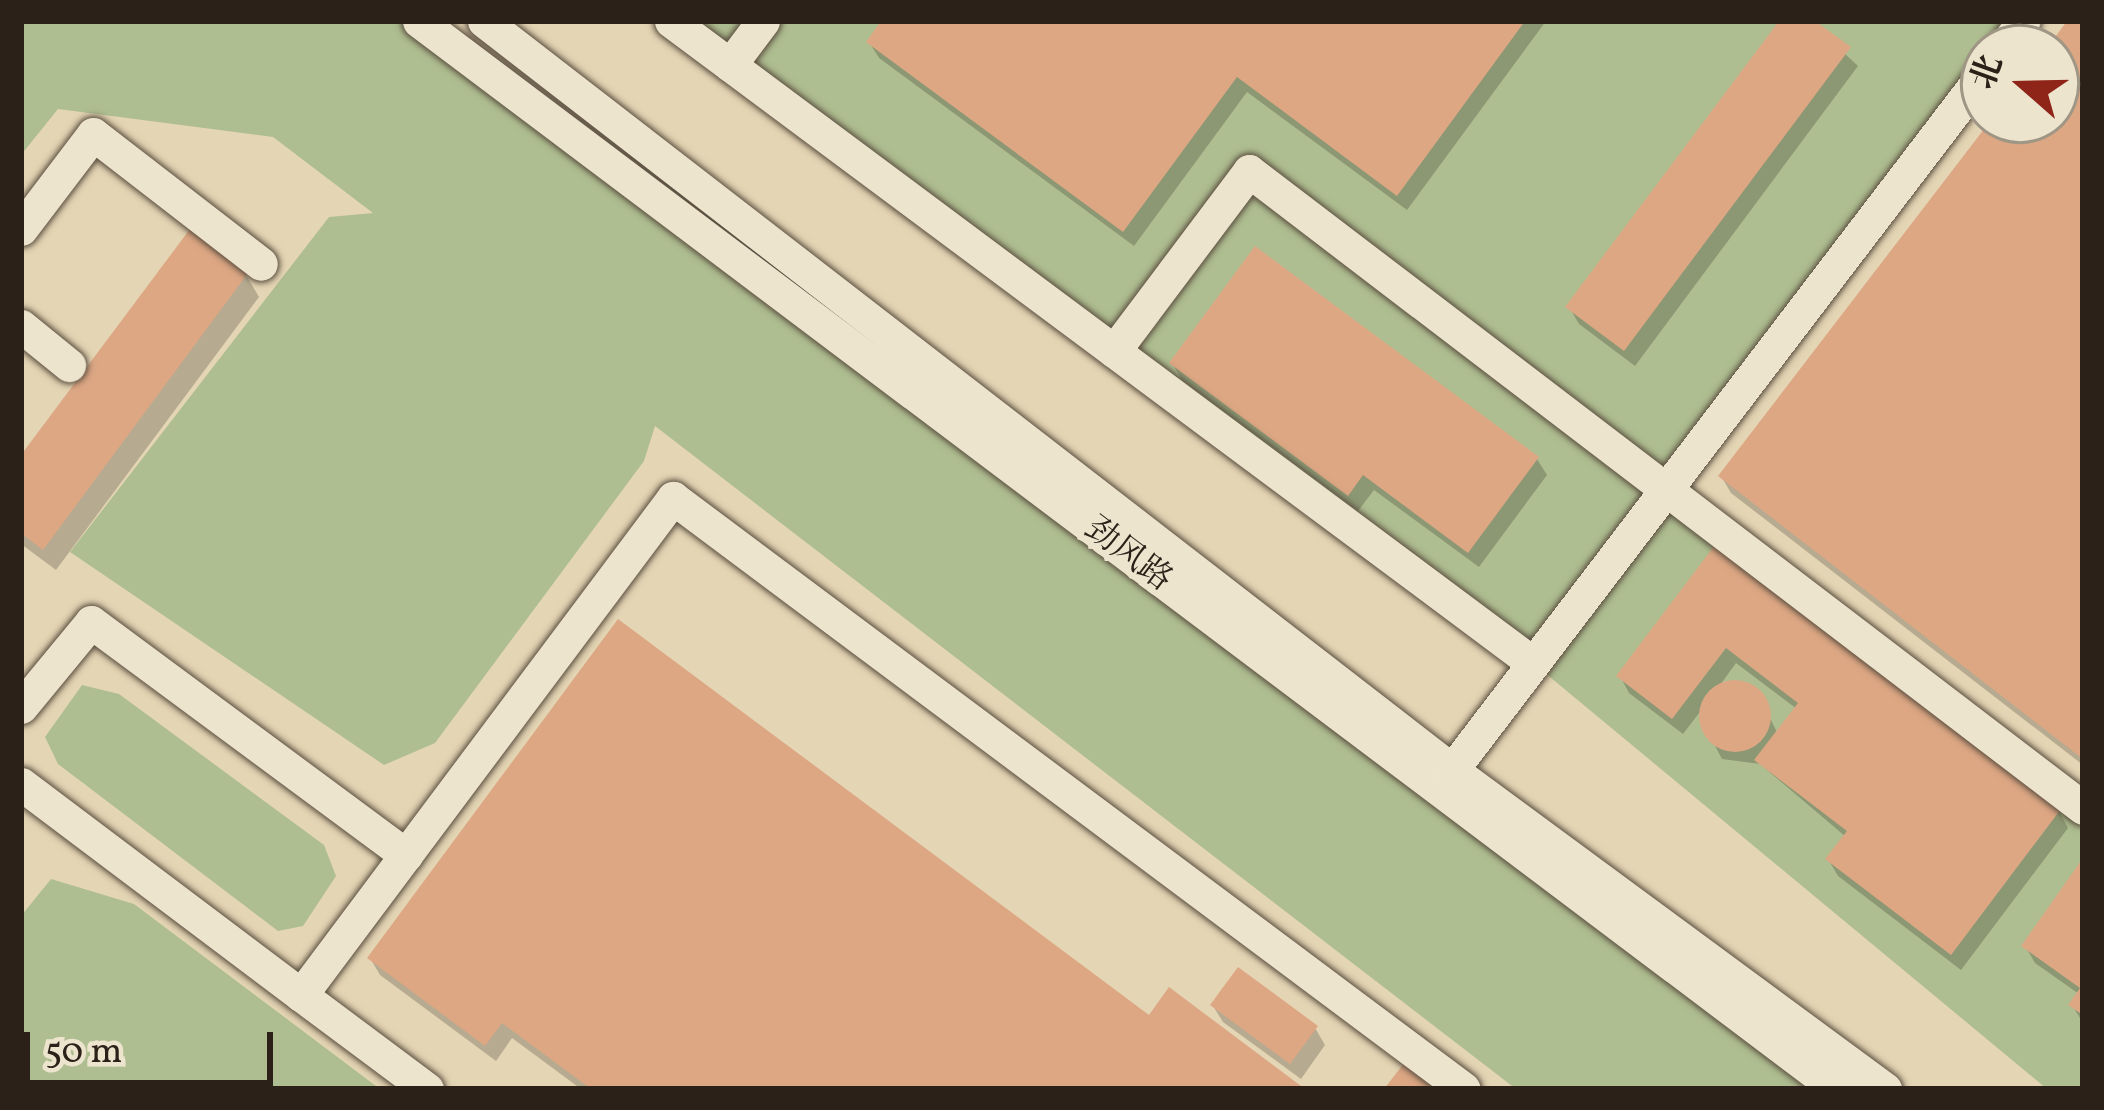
<!DOCTYPE html>
<meta charset="utf-8">
<style>
body{margin:0}
#map{position:relative;width:2104px;height:1110px;overflow:hidden;background:#e4d5b4;font-family:Vollkorn,"Noto Serif SC",serif}
div>[style]{position:absolute}
[style*='--x']{left:calc(var(--x)*1px);top:calc(var(--y)*1px);width:calc(var(--w)*1px);rotate:calc(var(--a)*1deg)}
.green>*{inset:0;background:#afbe91}
.shadow>*{inset:0;background:#0003}
.building>*{inset:0;background:#dda784}
.round{border-radius:50%}
.roads{filter:drop-shadow(0 0 3px #5a4e3f) drop-shadow(0 0 3px #5a4e3f)}
.minor>*{height:33px;margin:-16.5px;padding:0 16.5px;transform-origin:16.5px;border-radius:16.5px;background:#ede4ce}
span{translate:-50% -50%;white-space:nowrap;text-align:center;line-height:1.15;-webkit-text-stroke:12px #ede4ce;paint-order:stroke}
.street-label{font-size:33px;color:#2c2118}
.frame{position:absolute;inset:0;border:24px solid #2c2118;pointer-events:none}
.north{position:absolute;left:1960px;top:24px;width:120px;height:120px;box-sizing:border-box;background:#ede4ce;border:3px solid #a09685;border-radius:50%;rotate:290deg;font-size:33px;font-weight:700;line-height:48px;text-align:center;color:#2c2118}
.north::after{content:'';display:block;margin:auto;width:42px;height:54px;background:#8f2418;clip-path:polygon(50% 0,100% 100%,50% 72%,0 100%)}
.scale{position:absolute;left:24px;top:1032px;width:249px;height:54px;box-sizing:border-box;border:6px solid #2c2118;border-top:0;padding-left:15px;font-size:36px;line-height:42px;white-space:nowrap;color:#2c2118;-webkit-text-stroke:9px #ede4ce;paint-order:stroke}
</style>
<div id="map">
<div class="green">
<div style="clip-path:polygon(21px 21px,419px 21px,1837px 1089px,1516px 1089px,655px 426px,644px 461px,435px 743px,384px 765px,70px 552px,329px 217px,373px 213px,273px 137px,58px 109px,21px 155px)"></div>
<div style="clip-path:polygon(671px 21px,2023px 21px,2003px 48px,1984px 48px,1984px 73px,1670px 487px,2083px 808px,2083px 1089px,2047px 1089px,1533px 663px)"></div>
<div style="clip-path:polygon(82px 685px,119px 694px,324px 845px,336px 876px,303px 926px,278px 931px,58px 764px,45px 737px)"></div>
<div style="clip-path:polygon(51px 879px,134px 904px,380px 1089px,21px 1089px,21px 916px)"></div>
</div>
<div class="shadow">
<div style="clip-path:polygon(884px 21px,1546px 21px,1407px 210px,1247px 92px,1134px 246px,879px 58px,869px 42px)"></div>
<div style="clip-path:polygon(1783px 21px,1810px 21px,1858px 66px,1635px 366px,1579px 324px,1569px 307px)"></div>
<div style="clip-path:polygon(2071px 21px,2083px 21px,2083px 765px,1731px 493px,1721px 476px,1995px 120px,2056px 120px,2050px 48px)"></div>
<div style="clip-path:polygon(246px 275px,259px 297px,56px 570px,21px 544px,21px 460px)"></div>
<div style="clip-path:polygon(1172px 363px,1537px 459px,1547px 475px,1479px 567px,1374px 490px,1358px 511px,1182px 380px)"></div>
<div style="clip-path:polygon(evenodd,1715px 550px,2059px 811px,2068px 828px,1961px 970px,1838px 876px,1828px 859px,1846px 837px,1760px 764px,1722px 759px,1702px 721px,1706px 704px,1683px 734px,1629px 693px,1620px 676px,1715px 550px,1736px 663px,1797px 709px,1778px 734px,1755px 689px,1734px 682px,1712px 696px,1736px 663px)"></div>
<div style="clip-path:polygon(2083px 864px,2083px 1023px,2072px 1005px,2079px 994px,2035px 963px,2025px 946px)"></div>
<div style="clip-path:polygon(370px 958px,1149px 1019px,1300px 1089px,581px 1089px,512px 1038px,496px 1061px,380px 975px)"></div>
<div style="clip-path:polygon(1213px 1006px,1315px 1028px,1325px 1045px,1301px 1079px,1223px 1022px)"></div>
</div>
<div class="building">
<div style="clip-path:polygon(881px 21px,1525px 21px,1397px 196px,1237px 77px,1123px 232px,866px 42px)"></div>
<div style="clip-path:polygon(1779px 21px,1815px 21px,1851px 47px,1624px 351px,1565px 307px)"></div>
<div style="clip-path:polygon(2067px 21px,2083px 21px,2083px 759px,1718px 476px,1991px 120px,2056px 120px,2056px 48px,2047px 48px)"></div>
<div style="clip-path:polygon(190px 229px,248px 273px,43px 550px,21px 533px,21px 455px)"></div>
<div style="clip-path:polygon(1255px 246px,1539px 457px,1468px 553px,1363px 475px,1348px 496px,1169px 363px)"></div>
<div style="clip-path:polygon(1715px 545px,2061px 809px,1951px 955px,1825px 859px,1847px 831px,1754px 760px,1798px 703px,1726px 648px,1672px 719px,1616px 676px)"></div>
<div style="clip-path:polygon(618px 619px,1149px 1015px,1169px 987px,1305px 1089px,591px 1089px,502px 1023px,485px 1046px,367px 958px)"></div>
<div class="round" style="left:1699px;top:680px;width:72px;height:72px"></div>
<div style="clip-path:polygon(2083px 858px,2083px 1015px,2068px 1005px,2080px 988px,2021px 946px)"></div>
<div style="clip-path:polygon(1238px 967px,1318px 1026px,1290px 1064px,1210px 1005px)"></div>
<div style="clip-path:polygon(1405px 1062px,1441px 1089px,1384px 1089px)"></div>
</div>
<div class="roads">
<div class="minor">
<div style="--x:419;--y:21;--w:1775;--a:36.99"></div>
<div style="--x:484;--y:21;--w:1224;--a:37.73"></div>
<div style="--x:1452;--y:770;--w:538;--a:36.38"></div>
<div style="--x:671;--y:21;--w:1075;--a:36.68"></div>
<div style="--x:2003;--y:48;--w:34;--a:-53"></div>
<div style="--x:730;--y:65;--w:55;--a:-53.1"></div>
<div style="--x:21;--y:229;--w:119;--a:-52.8"></div>
<div style="--x:93;--y:134;--w:212;--a:37.7"></div>
<div style="--x:21;--y:326;--w:62;--a:39.1"></div>
<div style="--x:1114;--y:351;--w:225;--a:-53.1"></div>
<div style="--x:1249;--y:171;--w:1049;--a:37.37"></div>
<div style="--x:21;--y:707;--w:110;--a:-50.5"></div>
<div style="--x:91;--y:622;--w:392;--a:36.5"></div>
<div style="--x:1452;--y:770;--w:877;--a:-52.65"></div>
<div style="--x:21;--y:784;--w:351;--a:37"></div>
<div style="--x:427;--y:1089;--w:157;--a:-143.3"></div>
<div style="--x:301;--y:995;--w:621;--a:-53.19"></div>
<div style="--x:673;--y:498;--w:987;--a:36.77"></div>
</div>
</div>
<div class="street-label">
<span style="left:1127px;top:556px;rotate:37deg">劲风路</span>
</div>
<div class="frame"></div>
<div class="north">北</div>
<div class="scale">50 m</div>
</div>
